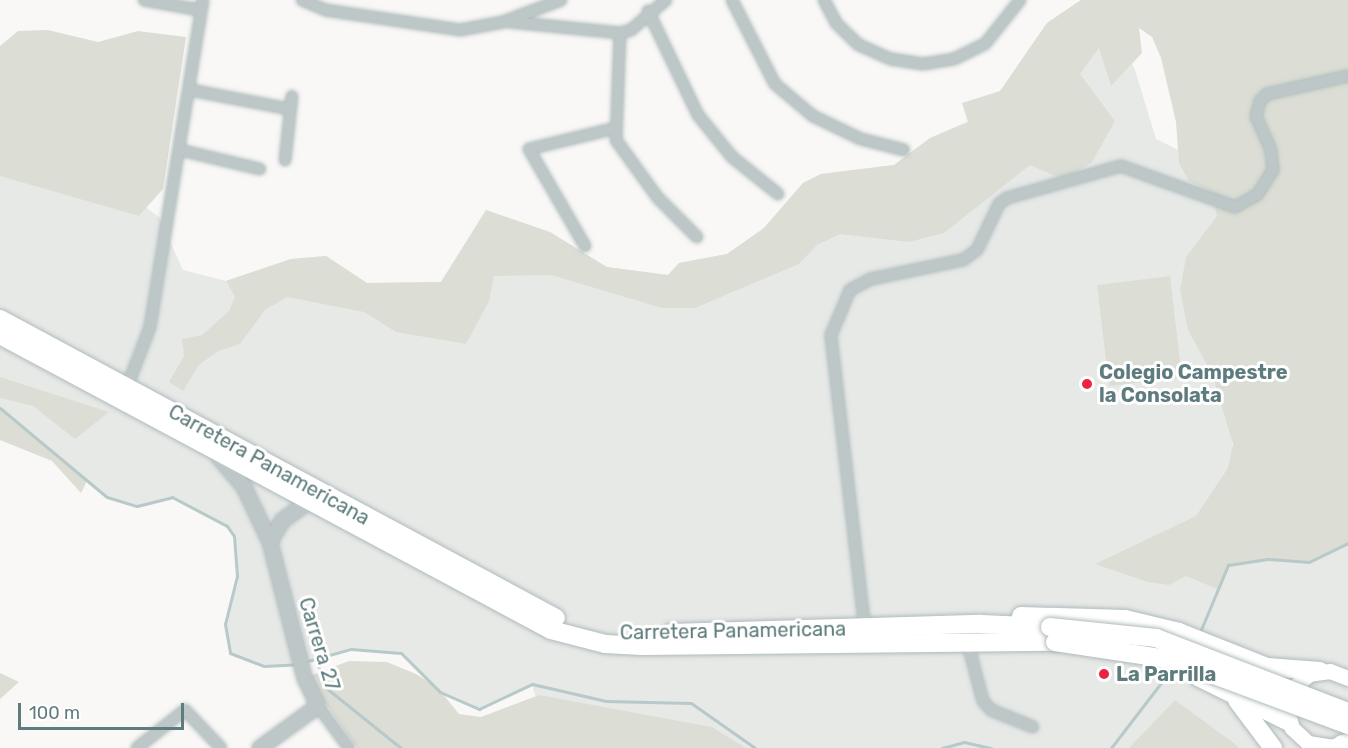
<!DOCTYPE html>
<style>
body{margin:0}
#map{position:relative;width:1348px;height:748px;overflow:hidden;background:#f9f8f6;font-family:Rubik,sans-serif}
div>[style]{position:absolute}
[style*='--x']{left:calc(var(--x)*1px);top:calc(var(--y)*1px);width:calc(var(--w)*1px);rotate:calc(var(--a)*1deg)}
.built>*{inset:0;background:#e7e9e7}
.green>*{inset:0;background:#dcded5}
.stream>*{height:3px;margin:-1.5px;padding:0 1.5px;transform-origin:1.5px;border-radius:1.5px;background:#b7c9c8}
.roads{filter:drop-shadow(0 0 2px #afbcbc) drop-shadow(0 0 2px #afbcbc)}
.minor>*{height:10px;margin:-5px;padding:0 5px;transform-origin:5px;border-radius:5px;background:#bdc7c7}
.tertiary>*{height:14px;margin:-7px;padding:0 7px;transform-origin:7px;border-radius:7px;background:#bdc7c7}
.secondary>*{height:15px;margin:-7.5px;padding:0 7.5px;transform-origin:7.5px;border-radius:7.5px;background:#fff}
.trunk>*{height:18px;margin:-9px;padding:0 9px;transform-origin:9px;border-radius:9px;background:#fff}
.bridges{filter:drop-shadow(0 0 2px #b1babb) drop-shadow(0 0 2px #b1babb)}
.trunk-bridge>*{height:18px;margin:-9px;padding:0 9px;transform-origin:9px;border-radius:9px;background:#fff}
.dots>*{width:16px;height:16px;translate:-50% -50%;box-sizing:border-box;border:3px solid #fff;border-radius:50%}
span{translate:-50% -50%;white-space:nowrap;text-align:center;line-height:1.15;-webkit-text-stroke:6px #fff;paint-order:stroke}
.poi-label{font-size:20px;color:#5e7b7d;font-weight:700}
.left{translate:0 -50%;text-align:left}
.street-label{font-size:20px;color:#5e7b7d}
.scale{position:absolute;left:18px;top:703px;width:166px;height:27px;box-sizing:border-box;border:3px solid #5e7b7d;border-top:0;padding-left:8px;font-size:18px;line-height:21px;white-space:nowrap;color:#5e7b7d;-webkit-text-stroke:4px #fff;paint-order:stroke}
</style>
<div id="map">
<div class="built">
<div style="clip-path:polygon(1081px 0,1103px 0,1135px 70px,1156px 139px,1242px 181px,1228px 565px,1268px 559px,1309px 562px,1348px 543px,1348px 748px,550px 748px,532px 684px,479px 709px,440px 692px,401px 653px,351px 649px,292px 666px,264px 666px,230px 653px,225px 624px,237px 576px,234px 536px,227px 527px,172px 497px,137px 506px,107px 497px,0 408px,0 102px,159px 217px,183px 270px,226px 281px,291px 259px,326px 256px,367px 283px,441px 282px,486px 210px,607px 267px,668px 275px,679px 263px,727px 254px,764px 228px,803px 183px,821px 174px,894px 165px,930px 138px,985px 114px,1047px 23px)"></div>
</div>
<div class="green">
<div style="clip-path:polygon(1081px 0,1348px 0,1348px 543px,1309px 562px,1268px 559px,1228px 565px,1217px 589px,1186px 576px,1169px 585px,1148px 582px,1095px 564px,1196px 516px,1228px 468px,1233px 444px,1212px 374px,1188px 330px,1180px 290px,1186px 257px,1217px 216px,1211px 192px,1189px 181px,1179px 163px,1176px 122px,1161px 58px,1152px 37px,1139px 28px,1142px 53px,1111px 86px,1099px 48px,1080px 74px,1115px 121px,1092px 162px,1064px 180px,1030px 165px,944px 233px,909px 242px,840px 234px,817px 245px,799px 264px,695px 308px,662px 308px,551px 275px,494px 276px,489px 301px,466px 344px,396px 332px,364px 312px,287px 297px,265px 310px,240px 344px,218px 351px,199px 365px,183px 391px,169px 382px,184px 356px,182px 339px,202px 335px,229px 311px,235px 297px,226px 281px,291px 259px,326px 256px,367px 283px,441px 282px,486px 210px,550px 232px,607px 267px,668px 275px,679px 263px,727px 254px,764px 228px,803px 183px,821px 174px,894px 165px,930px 138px,968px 122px,962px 103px,1000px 91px,1047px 23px)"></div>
<div style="clip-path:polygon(48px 30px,98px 42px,138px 31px,186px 37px,163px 189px,139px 216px,0 176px,0 46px,18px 31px)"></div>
<div style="clip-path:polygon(1170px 276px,1182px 378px,1109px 386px,1097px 285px)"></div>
<div style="clip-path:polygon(0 377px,109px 412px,75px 439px,33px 406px,0 398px)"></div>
<div style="clip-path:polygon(0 408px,87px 481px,81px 493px,52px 461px,0 440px)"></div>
<div style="clip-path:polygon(349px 661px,387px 662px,416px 674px,438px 688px,459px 714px,481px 717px,539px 695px,712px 727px,746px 748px,357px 748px,307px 677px)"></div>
<div style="clip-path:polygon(0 673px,19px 682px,0 699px)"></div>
<div style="clip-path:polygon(1175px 700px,1235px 744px,1239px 748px,1129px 748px)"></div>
</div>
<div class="stream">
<div style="--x:0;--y:408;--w:139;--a:39.8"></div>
<div style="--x:107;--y:497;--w:31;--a:17"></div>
<div style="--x:137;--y:506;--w:36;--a:-14"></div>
<div style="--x:172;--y:497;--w:62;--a:27.8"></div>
<div style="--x:227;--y:526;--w:12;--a:55"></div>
<div style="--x:234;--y:536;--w:40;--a:85.7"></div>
<div style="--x:237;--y:576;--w:49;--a:104"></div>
<div style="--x:225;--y:624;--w:29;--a:80"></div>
<div style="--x:230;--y:653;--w:36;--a:21"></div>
<div style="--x:264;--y:666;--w:34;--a:-3"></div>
<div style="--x:1200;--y:632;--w:73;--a:-67.3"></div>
<div style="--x:1228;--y:565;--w:40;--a:-8.5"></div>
<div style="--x:1268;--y:559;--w:41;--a:4.2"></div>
<div style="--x:1309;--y:562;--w:43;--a:-26"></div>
<div style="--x:316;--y:659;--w:29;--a:72"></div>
<div style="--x:325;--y:687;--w:97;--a:38.8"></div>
<div style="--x:304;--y:662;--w:49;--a:-15.5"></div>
<div style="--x:351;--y:649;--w:50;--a:4.6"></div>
<div style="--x:401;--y:653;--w:55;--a:45"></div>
<div style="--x:440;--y:692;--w:43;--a:23.6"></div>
<div style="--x:479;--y:709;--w:59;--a:-25.3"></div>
<div style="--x:532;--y:684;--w:76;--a:12.9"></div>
<div style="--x:606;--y:701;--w:85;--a:1.3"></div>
<div style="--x:691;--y:703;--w:78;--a:35.1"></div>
<div style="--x:942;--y:748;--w:23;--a:-15"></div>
<div style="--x:964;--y:742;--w:28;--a:13"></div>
<div style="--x:1111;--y:748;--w:103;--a:-52.5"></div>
</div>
<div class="roads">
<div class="minor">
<div style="--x:144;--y:0;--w:57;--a:10.1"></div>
<div style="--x:302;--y:0;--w:25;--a:23"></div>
<div style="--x:325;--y:10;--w:136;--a:8.4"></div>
<div style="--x:460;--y:30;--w:44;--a:-10.5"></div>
<div style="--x:503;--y:22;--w:62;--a:-20.8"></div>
<div style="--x:732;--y:0;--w:94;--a:62.9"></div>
<div style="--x:775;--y:84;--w:50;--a:40.1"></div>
<div style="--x:813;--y:116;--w:53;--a:25.6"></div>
<div style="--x:861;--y:139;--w:44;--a:14.3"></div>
<div style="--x:824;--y:0;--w:27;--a:62"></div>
<div style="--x:837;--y:24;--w:30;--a:44"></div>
<div style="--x:859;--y:45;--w:35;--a:24"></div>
<div style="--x:891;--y:59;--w:32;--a:9"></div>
<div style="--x:923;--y:64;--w:31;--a:-9"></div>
<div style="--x:954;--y:59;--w:34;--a:-26"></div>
<div style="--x:985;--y:44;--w:56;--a:-51.5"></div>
<div style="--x:648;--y:11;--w:115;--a:64.3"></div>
<div style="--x:698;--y:115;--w:54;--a:51"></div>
<div style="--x:732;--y:157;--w:59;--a:38.8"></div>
<div style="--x:510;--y:22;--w:111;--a:5.7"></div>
<div style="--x:620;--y:33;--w:11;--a:-15"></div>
<div style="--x:631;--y:30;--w:46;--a:-40.6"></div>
<div style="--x:620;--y:33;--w:107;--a:92.1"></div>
<div style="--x:616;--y:140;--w:72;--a:54.1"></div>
<div style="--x:658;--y:198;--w:55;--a:45"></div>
<div style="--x:190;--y:90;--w:102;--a:10.8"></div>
<div style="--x:180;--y:150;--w:82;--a:13.4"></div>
<div style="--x:285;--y:160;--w:64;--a:-83.8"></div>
<div style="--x:585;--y:246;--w:112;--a:-120"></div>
<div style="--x:529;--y:149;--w:89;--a:-13.6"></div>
<div style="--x:127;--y:387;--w:64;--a:-69"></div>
<div style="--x:150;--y:327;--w:331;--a:-80.8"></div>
<div style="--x:865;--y:630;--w:297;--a:-96.6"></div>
<div style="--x:831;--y:335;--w:49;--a:-67.1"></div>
<div style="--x:850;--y:290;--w:24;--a:-28"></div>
<div style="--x:871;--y:279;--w:94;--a:-11.7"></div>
<div style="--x:963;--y:260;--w:17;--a:-36"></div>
<div style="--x:977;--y:250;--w:51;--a:-64.4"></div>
<div style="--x:999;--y:204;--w:10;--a:-37"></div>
<div style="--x:1007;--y:198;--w:118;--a:-15.7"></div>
<div style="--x:1121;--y:166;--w:121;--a:19.8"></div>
<div style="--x:1235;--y:207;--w:25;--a:-29"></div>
<div style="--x:1257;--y:195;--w:30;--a:-57"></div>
<div style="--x:1273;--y:170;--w:20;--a:-96"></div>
<div style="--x:1271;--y:150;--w:36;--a:-114"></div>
<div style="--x:1256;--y:117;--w:16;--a:-76"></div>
<div style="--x:1260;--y:101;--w:10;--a:-45"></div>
<div style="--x:1267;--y:94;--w:83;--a:-12.5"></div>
<div style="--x:968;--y:644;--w:59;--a:75.3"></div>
<div style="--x:983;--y:701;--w:12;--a:48"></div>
<div style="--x:991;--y:710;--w:45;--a:22"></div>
<div style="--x:318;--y:706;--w:52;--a:53.6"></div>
<div style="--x:137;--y:748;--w:61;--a:-38.4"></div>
<div style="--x:185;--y:710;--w:52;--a:46.5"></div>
</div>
<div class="tertiary">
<div style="--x:217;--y:455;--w:42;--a:49.8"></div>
<div style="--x:244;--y:487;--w:61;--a:64.7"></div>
<div style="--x:270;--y:542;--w:141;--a:75.7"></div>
<div style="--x:305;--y:679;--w:30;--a:64"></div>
<div style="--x:318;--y:706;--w:72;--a:144.1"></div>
<div style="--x:270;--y:542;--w:24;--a:-60"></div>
<div style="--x:282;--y:521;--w:32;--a:-36"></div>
</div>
<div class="secondary">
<div style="--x:1348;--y:678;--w:19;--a:-159"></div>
<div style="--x:1330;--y:671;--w:21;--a:172"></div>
<div style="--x:1309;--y:674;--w:23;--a:139"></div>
<div style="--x:1292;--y:689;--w:23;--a:103"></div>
<div style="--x:1287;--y:711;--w:18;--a:74"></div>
<div style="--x:1292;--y:728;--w:22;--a:43"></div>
<div style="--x:1308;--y:743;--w:24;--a:9"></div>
<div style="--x:1332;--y:747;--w:17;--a:-24"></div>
</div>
<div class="trunk">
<div style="--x:0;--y:319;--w:631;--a:28.27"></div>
<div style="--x:0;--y:335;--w:625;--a:28.16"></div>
<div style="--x:551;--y:630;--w:56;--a:14.5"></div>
<div style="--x:605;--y:644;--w:37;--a:3"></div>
<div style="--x:642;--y:646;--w:413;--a:-0.6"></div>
<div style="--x:1021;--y:616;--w:104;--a:1.7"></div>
<div style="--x:1125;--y:619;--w:56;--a:13.5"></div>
<div style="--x:1179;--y:632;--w:95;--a:21.7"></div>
<div style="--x:1267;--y:667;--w:53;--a:4.3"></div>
<div style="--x:671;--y:633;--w:310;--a:-1.7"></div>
<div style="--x:981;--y:624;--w:69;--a:2.5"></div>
<div style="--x:1198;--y:677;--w:102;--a:26.3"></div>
<div style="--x:1237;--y:700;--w:60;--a:53.1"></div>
<div style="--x:1342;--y:744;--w:6;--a:9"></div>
</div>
</div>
<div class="bridges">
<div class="trunk-bridge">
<div style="--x:1050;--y:627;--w:107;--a:5.9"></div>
<div style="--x:1156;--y:638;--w:206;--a:21.1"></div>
<div style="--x:1055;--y:642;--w:120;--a:8.6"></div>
<div style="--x:1174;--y:660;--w:186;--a:20.5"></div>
</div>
</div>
<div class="dots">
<div style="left:1087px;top:384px;background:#ec2443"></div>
<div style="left:1104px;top:674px;background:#ec2443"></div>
</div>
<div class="poi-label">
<span class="left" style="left:1099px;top:384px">Colegio Campestre<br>la Consolata</span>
<span class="left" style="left:1116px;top:674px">La Parrilla</span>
</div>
<div class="street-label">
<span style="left:269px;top:465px;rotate:29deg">Carretera Panamericana</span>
<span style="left:733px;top:631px;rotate:-1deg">Carretera Panamericana</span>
<span style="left:319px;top:644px;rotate:73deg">Carrera 27</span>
</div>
<div class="scale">100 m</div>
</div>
